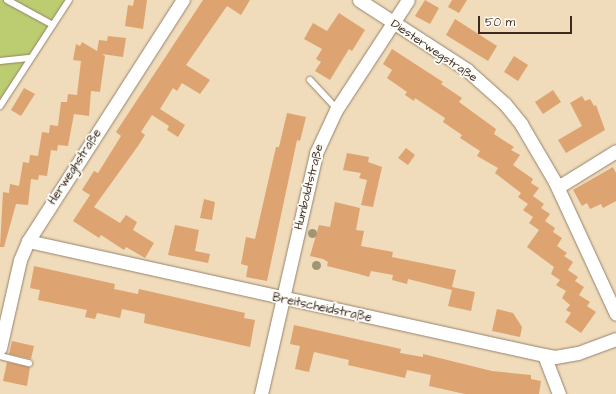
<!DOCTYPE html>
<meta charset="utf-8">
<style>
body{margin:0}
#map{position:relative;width:616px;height:394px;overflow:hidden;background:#f0dbba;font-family:"Architects Daughter",sans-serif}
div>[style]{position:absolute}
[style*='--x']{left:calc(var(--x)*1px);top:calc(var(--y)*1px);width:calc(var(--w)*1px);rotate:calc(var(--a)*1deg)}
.green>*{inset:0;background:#bbcd70}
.building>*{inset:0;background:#dda471}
.roads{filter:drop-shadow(0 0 1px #96826c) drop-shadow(0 0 1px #96826c)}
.service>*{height:6px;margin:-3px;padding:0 3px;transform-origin:3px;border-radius:3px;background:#fff}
.minor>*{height:13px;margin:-6.5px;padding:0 6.5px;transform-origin:6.5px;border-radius:6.5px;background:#fff}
.trees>*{width:9px;height:9px;margin:-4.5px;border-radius:50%;background:#a19572}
span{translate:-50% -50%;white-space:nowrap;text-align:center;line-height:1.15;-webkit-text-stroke:3.5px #fdfcf7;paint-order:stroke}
.street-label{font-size:12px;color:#3b2a1e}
.scale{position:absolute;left:478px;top:16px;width:94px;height:18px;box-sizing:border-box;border:2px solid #3b2a1e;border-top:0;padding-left:5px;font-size:12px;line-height:14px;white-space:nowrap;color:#3b2a1e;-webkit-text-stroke:3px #fdfcf7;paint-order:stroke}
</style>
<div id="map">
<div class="green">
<div style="clip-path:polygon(0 0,69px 0,0 105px)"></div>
</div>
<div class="building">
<div style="clip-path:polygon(134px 0,147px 0,143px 29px,125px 26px,128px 5px,133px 6px)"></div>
<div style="clip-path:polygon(203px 0,250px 0,241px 15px,227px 6px,186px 65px,210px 80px,200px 94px,182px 83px,177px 91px,173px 88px,160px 109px,185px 125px,178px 137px,167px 130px,169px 126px,152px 115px,141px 132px,145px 135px,138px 146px,94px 207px,120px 223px,126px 215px,137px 222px,133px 230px,154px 243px,145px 258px,126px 247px,124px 250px,101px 235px,99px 238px,73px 221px,90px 195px,82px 190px,94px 171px,98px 173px,121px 136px,116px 132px)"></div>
<div style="clip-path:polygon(425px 0,439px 8px,430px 24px,415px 16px)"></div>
<div style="clip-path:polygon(452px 0,467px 0,459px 13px,448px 7px)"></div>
<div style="clip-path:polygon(339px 13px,365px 30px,352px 51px,349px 49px,330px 80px,315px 71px,321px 62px,316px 59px,322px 49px,304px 39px,313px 23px,327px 31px)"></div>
<div style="clip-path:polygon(455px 19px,497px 46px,488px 61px,446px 35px)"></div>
<div style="clip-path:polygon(108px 36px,126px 38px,123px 57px,102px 54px,105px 56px,100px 92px,91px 91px,89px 116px,74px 114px,68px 146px,58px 145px,57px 151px,51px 150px,47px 176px,39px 175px,38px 180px,31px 179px,28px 205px,16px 204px,4px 247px,0 247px,3px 192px,9px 193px,10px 184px,19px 186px,23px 162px,29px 163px,30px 155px,38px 156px,42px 132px,49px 133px,50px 125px,58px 126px,61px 102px,67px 102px,68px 94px,77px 95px,81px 61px,73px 60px,76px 44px,80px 46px,82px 42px,97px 51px,99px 40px,107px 41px)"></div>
<div style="clip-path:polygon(392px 49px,443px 82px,441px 84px,462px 98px,459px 102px,496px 129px,494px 134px,514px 147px,511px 150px,520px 155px,513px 165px,533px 179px,531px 183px,539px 188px,533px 196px,544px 204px,541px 208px,550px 214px,545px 221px,555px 228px,553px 232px,562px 238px,557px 246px,567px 253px,564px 256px,573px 262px,568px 270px,578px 277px,575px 281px,584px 287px,579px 295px,590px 302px,587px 306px,596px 312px,581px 333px,565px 322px,571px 313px,566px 310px,570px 305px,562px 298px,566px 291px,556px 285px,560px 280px,551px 274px,554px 267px,527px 247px,539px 230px,529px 223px,533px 217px,523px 210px,528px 204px,518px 197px,521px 193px,495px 173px,498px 168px,477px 156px,480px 151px,460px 138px,462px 135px,443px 122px,445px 118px,415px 98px,414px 101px,405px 95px,407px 92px,387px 78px,392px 70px,383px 64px)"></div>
<div style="clip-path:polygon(514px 56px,528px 65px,518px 81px,504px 72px)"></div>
<div style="clip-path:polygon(24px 88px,35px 94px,21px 116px,11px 110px)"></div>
<div style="clip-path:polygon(553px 90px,561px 102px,543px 114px,535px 102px)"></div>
<div style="clip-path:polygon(582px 96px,585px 101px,590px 99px,594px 106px,596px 105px,605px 130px,566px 153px,558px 140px,582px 126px,570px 103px)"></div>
<div style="clip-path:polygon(287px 113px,306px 117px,300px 141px,297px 140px,267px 281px,246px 277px,248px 266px,241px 264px,246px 237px,255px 239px,276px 147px,279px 147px)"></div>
<div style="clip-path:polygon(406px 148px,415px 155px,408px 165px,398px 158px)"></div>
<div style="clip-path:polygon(347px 153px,369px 157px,368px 162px,382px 167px,373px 207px,361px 205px,367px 180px,359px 178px,361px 173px,343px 170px)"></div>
<div style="clip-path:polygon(613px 167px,616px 173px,616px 201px,603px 208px,601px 204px,590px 209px,587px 203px,582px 206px,573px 190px)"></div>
<div style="clip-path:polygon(204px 199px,215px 202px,212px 220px,200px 218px)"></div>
<div style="clip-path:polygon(335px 202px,360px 208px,356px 230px,364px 231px,361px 246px,393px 252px,392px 257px,456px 270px,452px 287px,475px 292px,471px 311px,448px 306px,452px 290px,408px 279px,407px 284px,392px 280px,393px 275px,371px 271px,369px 277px,359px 274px,327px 266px,328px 262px,323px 259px,310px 256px,319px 225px,330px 227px)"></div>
<div style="clip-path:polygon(175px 225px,199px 230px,195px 251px,210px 254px,208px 263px,168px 255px)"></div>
<div style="clip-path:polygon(34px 266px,115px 284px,114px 289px,138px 294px,139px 289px,245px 313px,244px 318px,255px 320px,250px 347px,144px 323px,145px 314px,122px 309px,120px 318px,97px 313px,95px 319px,85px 317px,87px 310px,38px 300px,40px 290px,30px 288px)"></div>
<div style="clip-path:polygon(497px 309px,513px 313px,522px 327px,520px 337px,492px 331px)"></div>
<div style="clip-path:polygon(294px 325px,401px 349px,400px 353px,423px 357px,423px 354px,492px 371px,531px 375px,531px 379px,541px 381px,539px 394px,465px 394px,429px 386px,431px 375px,407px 370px,405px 378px,348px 365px,349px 360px,314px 352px,309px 372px,295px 369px,300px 346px,290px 344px)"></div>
<div style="clip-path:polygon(12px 341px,34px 346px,31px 359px,9px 354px)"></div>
<div style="clip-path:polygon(7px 362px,30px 367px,27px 386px,3px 381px)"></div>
</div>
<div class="roads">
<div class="service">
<div style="--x:7;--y:0;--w:52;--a:28.5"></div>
<div style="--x:0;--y:61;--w:31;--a:-6"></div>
<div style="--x:310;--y:80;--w:40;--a:47"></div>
<div style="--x:0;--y:106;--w:126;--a:-56.9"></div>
<div style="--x:0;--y:356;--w:30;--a:14"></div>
</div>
<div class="minor">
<div style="--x:359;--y:0;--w:129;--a:32.9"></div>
<div style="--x:467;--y:70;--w:51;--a:41.8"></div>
<div style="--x:505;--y:104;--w:26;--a:51"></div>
<div style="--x:521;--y:124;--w:67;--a:59.6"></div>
<div style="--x:555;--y:182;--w:145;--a:65.2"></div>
<div style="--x:558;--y:187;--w:68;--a:-31.8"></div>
<div style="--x:28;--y:241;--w:528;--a:12.46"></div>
<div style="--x:544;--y:355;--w:11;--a:10"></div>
<div style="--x:555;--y:357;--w:23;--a:-10"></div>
<div style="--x:578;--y:353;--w:40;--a:-20.2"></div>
<div style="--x:0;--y:348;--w:90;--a:-77.2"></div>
<div style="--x:20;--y:260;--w:21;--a:-67"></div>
<div style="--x:28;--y:241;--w:287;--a:-57.3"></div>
<div style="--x:544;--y:355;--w:42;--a:69"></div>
<div style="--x:261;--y:394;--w:247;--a:-77.1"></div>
<div style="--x:316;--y:153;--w:47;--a:-65.1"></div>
<div style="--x:336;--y:110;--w:131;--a:-56.8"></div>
</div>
</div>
<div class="trees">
<div style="left:312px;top:233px"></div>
<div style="left:316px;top:265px"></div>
</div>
<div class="street-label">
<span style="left:434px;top:51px;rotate:34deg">Diesterwegstraße</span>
<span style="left:75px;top:167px;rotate:-57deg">Herweghstraße</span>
<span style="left:309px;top:187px;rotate:-76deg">Humboldtstraße</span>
<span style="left:322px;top:308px;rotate:12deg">Breitscheidstraße</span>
</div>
<div class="scale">50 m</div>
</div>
